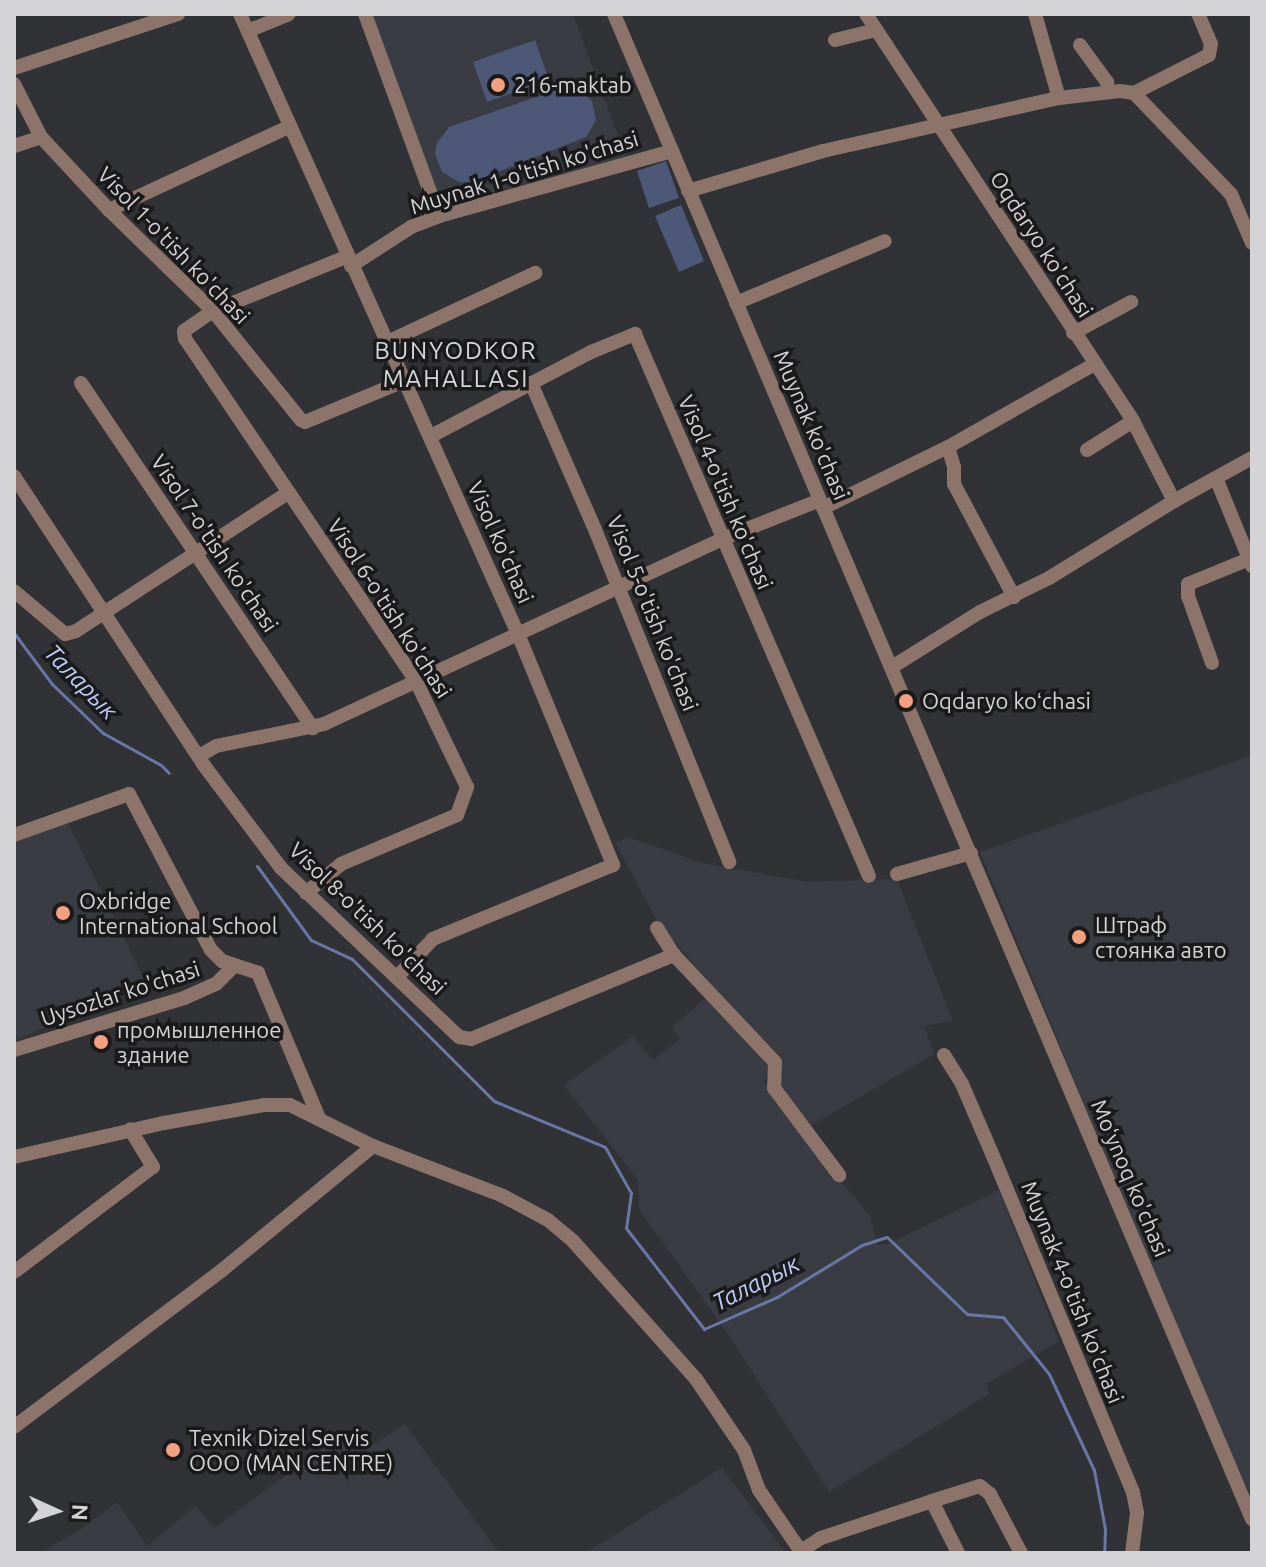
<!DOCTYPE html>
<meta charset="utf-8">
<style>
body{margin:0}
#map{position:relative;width:1266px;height:1567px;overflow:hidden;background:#313235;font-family:Ubuntu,sans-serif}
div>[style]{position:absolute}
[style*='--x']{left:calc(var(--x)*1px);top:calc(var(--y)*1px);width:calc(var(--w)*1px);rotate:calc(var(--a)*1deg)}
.built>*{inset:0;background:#3a3c44}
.green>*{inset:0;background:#4d5878}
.stream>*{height:3px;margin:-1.5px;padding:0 1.5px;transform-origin:1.5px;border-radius:1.5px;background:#6877a6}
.minor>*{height:14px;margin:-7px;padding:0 7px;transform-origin:7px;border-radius:7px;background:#8c746a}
.dots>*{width:22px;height:22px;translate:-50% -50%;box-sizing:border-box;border:4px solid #1a1a1b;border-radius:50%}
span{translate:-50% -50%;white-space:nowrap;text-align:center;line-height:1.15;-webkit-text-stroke:7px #1a1a1b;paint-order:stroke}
.poi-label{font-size:22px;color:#d4d4d6}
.left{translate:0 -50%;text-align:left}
.street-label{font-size:22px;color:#d4d4d6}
.neighbourhood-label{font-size:24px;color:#d7d8db;letter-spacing:2px}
.water-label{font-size:24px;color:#bfcdf9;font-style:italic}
.frame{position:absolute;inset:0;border:16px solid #d4d4d6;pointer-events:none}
.north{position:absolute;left:16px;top:1471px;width:80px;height:80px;-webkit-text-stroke:6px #1a1a1b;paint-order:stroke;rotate:93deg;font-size:22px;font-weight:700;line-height:32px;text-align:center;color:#d4d4d6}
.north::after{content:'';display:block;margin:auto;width:28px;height:36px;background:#d4d4d6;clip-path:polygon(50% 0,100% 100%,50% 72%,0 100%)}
</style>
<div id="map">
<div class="built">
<div style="clip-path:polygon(368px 14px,573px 14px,626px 157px,442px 206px)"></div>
<div style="clip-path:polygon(1252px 755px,1252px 1498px,1219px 1430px,980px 852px)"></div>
<div style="clip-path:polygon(68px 823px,146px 983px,14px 1041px,14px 842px)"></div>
<div style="clip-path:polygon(628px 837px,702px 863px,808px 882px,897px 879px,953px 1021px,924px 1026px,935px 1054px,808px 1127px,778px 1085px,781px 1064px,658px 923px,615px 843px)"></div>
<div style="clip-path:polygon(709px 995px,771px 1063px,764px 1083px,870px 1217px,878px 1245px,888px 1244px,999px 1190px,1059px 1341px,986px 1384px,989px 1394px,829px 1492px,728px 1334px,639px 1209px,638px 1180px,564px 1085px,633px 1036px,653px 1060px,680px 1039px,672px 1027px)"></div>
<div style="clip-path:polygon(405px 1424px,499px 1553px,40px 1553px,84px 1527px,117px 1502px,147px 1546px,196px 1506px,214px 1528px,344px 1433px,363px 1451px)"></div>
<div style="clip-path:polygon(722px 1468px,786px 1553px,585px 1553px)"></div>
</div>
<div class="green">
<div style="clip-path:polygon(535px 40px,549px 80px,487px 102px,473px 62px)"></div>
<div style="clip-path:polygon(568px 86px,578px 88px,592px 101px,596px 120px,586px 137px,470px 183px,459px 182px,442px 172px,435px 153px,437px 143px,449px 127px)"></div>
<div style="clip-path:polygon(666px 161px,679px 198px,649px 208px,637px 171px)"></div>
<div style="clip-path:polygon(681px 205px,704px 261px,679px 272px,655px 216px)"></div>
</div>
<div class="stream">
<div style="--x:14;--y:633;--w:64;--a:53.3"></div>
<div style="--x:52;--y:684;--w:71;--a:43.9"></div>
<div style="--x:103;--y:733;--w:66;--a:28.9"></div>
<div style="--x:161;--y:765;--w:11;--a:45"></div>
<div style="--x:257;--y:866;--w:92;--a:53.9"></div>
<div style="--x:311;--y:940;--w:45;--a:24.9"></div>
<div style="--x:352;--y:959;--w:201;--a:45"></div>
<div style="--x:494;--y:1101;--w:120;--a:22.5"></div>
<div style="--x:605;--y:1147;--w:53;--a:60.5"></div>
<div style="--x:631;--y:1193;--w:35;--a:98"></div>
<div style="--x:626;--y:1228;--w:128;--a:52.3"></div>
<div style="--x:704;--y:1329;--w:80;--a:-23.7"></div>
<div style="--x:777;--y:1297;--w:100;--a:-31.5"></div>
<div style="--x:862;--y:1245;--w:26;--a:-18"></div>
<div style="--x:887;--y:1237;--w:111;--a:43.9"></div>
<div style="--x:967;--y:1314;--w:36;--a:5"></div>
<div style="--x:1003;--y:1317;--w:73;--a:51.1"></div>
<div style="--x:1049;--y:1374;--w:106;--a:64.9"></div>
<div style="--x:1094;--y:1470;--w:60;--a:79.4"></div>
<div style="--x:1105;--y:1529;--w:24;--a:92"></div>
</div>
<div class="minor">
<div style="--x:240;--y:14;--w:679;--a:65.85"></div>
<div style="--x:518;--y:634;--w:250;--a:67.6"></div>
<div style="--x:613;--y:865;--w:195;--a:157.7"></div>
<div style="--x:433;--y:939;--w:52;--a:133.5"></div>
<div style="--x:365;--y:14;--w:215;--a:69.9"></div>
<div style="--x:614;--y:14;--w:1635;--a:67.03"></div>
<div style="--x:866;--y:14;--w:487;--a:56.7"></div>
<div style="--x:1133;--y:421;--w:90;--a:62.9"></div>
<div style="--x:1035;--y:14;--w:87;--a:74.1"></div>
<div style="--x:248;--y:31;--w:44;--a:-22.5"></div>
<div style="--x:835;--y:40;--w:42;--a:-13.7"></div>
<div style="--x:1080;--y:45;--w:46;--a:53.9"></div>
<div style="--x:1107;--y:82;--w:10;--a:79"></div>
<div style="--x:14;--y:68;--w:173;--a:-18.2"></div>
<div style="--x:14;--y:84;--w:59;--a:63"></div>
<div style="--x:41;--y:137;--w:100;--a:47"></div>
<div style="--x:109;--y:210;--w:145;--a:44.2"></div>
<div style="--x:213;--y:311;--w:140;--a:51.1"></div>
<div style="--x:301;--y:420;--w:4;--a:27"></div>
<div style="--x:305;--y:422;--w:107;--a:-22.5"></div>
<div style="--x:1134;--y:93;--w:84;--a:-26.9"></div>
<div style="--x:1209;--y:55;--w:11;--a:-80"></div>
<div style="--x:1211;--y:44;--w:33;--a:-113"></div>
<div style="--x:14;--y:146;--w:28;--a:-18"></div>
<div style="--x:688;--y:191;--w:141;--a:-16.5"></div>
<div style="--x:823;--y:151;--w:242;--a:-12.7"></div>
<div style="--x:1059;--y:98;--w:61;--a:-6.5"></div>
<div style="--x:1120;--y:91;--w:14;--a:8"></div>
<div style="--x:1134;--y:93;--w:140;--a:46.2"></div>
<div style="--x:1231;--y:194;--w:53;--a:66.8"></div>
<div style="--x:109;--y:210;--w:198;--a:-24.8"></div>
<div style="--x:351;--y:266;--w:72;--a:-33"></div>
<div style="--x:411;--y:227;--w:30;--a:-21"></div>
<div style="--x:439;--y:216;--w:242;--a:-15.6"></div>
<div style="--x:736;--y:303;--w:161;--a:-22.6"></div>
<div style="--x:1073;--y:333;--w:66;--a:-28.1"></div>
<div style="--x:385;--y:343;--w:166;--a:-25"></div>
<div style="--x:81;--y:383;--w:416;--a:56.1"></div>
<div style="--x:531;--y:383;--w:163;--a:66.4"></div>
<div style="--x:596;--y:532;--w:356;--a:68"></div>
<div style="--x:431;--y:436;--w:181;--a:-27.7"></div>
<div style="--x:591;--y:352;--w:48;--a:-22.2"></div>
<div style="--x:635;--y:334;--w:590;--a:66.65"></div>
<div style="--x:948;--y:447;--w:21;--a:73"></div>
<div style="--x:954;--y:467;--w:17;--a:90"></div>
<div style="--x:954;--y:484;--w:128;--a:62"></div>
<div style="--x:1087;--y:450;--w:54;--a:-32.2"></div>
<div style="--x:14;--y:476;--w:344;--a:56.7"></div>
<div style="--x:203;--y:764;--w:130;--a:53.1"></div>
<div style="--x:281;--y:868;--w:245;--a:43.5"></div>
<div style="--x:459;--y:1037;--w:12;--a:9"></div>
<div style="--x:471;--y:1039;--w:220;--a:-22.5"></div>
<div style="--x:1216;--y:478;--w:95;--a:67.8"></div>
<div style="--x:823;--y:508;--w:139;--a:-26"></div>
<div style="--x:948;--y:447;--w:169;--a:-29.5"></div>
<div style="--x:14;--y:591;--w:67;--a:40.1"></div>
<div style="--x:65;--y:634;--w:11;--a:-15"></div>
<div style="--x:76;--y:631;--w:254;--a:-33.1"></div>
<div style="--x:1212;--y:663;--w:71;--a:-109.7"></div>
<div style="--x:1188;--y:596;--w:12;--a:-90"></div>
<div style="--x:1188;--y:584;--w:66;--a:-22.3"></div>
<div style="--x:892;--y:667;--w:104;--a:-32"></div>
<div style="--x:980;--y:612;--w:77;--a:-26.2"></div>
<div style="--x:1049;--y:578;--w:147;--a:-31.6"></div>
<div style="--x:1174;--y:501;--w:89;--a:-28.9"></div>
<div style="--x:199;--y:756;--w:20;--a:-30"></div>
<div style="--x:216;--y:746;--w:110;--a:-11.5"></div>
<div style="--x:324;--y:724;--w:439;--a:-24.9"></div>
<div style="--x:722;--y:539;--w:105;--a:-21.7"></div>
<div style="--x:14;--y:835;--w:122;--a:-19.6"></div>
<div style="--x:129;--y:794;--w:176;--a:62.3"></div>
<div style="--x:211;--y:950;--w:16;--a:45"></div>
<div style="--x:222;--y:961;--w:38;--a:18"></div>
<div style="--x:258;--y:973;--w:157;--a:67.2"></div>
<div style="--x:897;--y:874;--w:77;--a:-15.8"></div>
<div style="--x:306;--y:893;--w:45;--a:-39.6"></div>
<div style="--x:341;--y:864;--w:126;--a:-22.9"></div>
<div style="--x:457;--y:815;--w:30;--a:-70"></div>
<div style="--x:467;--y:787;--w:118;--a:-115.7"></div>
<div style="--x:416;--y:681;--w:413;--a:-124"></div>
<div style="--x:185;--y:339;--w:8;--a:-97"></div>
<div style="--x:184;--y:331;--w:35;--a:-35"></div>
<div style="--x:213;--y:311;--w:144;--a:-22.1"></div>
<div style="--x:657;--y:928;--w:32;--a:58"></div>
<div style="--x:674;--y:955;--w:147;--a:46.7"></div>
<div style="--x:775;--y:1062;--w:26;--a:92"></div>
<div style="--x:774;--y:1088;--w:109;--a:53.2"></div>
<div style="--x:14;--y:1050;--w:178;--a:-17"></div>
<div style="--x:184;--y:998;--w:35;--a:-24"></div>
<div style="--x:216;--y:984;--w:25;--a:-45"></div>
<div style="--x:944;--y:1055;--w:34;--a:58"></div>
<div style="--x:962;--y:1084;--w:78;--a:66.7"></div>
<div style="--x:993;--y:1156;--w:364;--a:67.4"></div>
<div style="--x:1133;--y:1492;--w:21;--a:79"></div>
<div style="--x:1137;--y:1513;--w:40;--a:97.1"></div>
<div style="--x:14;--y:1157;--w:154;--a:-12.8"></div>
<div style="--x:164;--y:1123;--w:102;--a:-10.2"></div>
<div style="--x:264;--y:1105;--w:26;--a:0"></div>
<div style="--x:290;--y:1105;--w:93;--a:26.3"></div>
<div style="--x:373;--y:1146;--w:139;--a:21"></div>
<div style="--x:503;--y:1196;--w:51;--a:28.1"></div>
<div style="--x:548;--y:1220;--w:33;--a:40"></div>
<div style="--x:573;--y:1241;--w:185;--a:48.3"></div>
<div style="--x:696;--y:1379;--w:86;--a:55.9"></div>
<div style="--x:744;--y:1450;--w:43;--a:69.4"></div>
<div style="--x:759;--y:1490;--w:76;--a:55.7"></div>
<div style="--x:14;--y:1272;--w:174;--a:-37.1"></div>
<div style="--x:153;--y:1167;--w:44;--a:-121.2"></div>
<div style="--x:14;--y:1427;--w:259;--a:-37"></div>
<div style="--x:221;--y:1271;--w:197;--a:-39.4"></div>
<div style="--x:932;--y:1501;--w:50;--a:-17.4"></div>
<div style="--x:980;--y:1486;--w:13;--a:39"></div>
<div style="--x:990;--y:1494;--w:67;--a:62.3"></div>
<div style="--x:801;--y:1551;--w:24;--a:-33"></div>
<div style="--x:821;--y:1538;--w:117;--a:-18.4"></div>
<div style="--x:932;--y:1501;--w:58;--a:63.4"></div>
</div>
<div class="dots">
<div style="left:498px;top:85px;background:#f2a07f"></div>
<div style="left:906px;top:701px;background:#f2a07f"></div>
<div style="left:63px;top:913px;background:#f2a07f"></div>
<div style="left:1079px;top:937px;background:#f2a07f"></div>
<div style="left:101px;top:1042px;background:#f2a07f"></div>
<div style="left:173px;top:1450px;background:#f2a07f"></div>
</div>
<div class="poi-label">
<span class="left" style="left:514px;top:85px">216-maktab</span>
<span class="left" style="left:922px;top:701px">Oqdaryo koʻchasi</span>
<span class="left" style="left:79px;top:913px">Oxbridge<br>International School</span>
<span class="left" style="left:1095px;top:937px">Штраф<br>стоянка авто</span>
<span class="left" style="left:117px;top:1042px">промышленное<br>здание</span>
<span class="left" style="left:189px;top:1450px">Texnik Dizel Servis<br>OOO (MAN CENTRE)</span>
</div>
<div class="street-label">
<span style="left:524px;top:172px;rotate:-17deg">Muynak 1-o'tish ko'chasi</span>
<span style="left:1042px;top:244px;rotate:57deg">Oqdaryo ko'chasi</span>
<span style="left:174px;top:245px;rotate:46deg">Visol 1-o'tish ko'chasi</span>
<span style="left:812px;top:425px;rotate:67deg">Muynak ko'chasi</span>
<span style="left:726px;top:492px;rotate:67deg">Visol 4-o'tish ko'chasi</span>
<span style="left:501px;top:542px;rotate:66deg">Visol ko'chasi</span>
<span style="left:215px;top:543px;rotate:56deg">Visol 7-o'tish ko'chasi</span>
<span style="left:390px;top:608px;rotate:57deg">Visol 6-o'tish ko'chasi</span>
<span style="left:653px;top:613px;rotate:68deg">Visol 5-o'tish ko'chasi</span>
<span style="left:368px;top:918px;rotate:44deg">Visol 8-o'tish ko'chasi</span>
<span style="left:120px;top:993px;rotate:-18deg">Uysozlar ko'chasi</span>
<span style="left:1131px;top:1178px;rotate:67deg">Moʻynoq ko'chasi</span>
<span style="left:1073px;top:1292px;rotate:68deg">Muynak 4-o'tish ko'chasi</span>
</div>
<div class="neighbourhood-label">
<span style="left:456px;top:365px">BUNYODKOR<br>MAHALLASI</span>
</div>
<div class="water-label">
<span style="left:81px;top:682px;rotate:46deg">Таларык</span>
<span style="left:756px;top:1283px;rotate:-27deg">Таларык</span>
</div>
<div class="frame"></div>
<div class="north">N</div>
</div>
